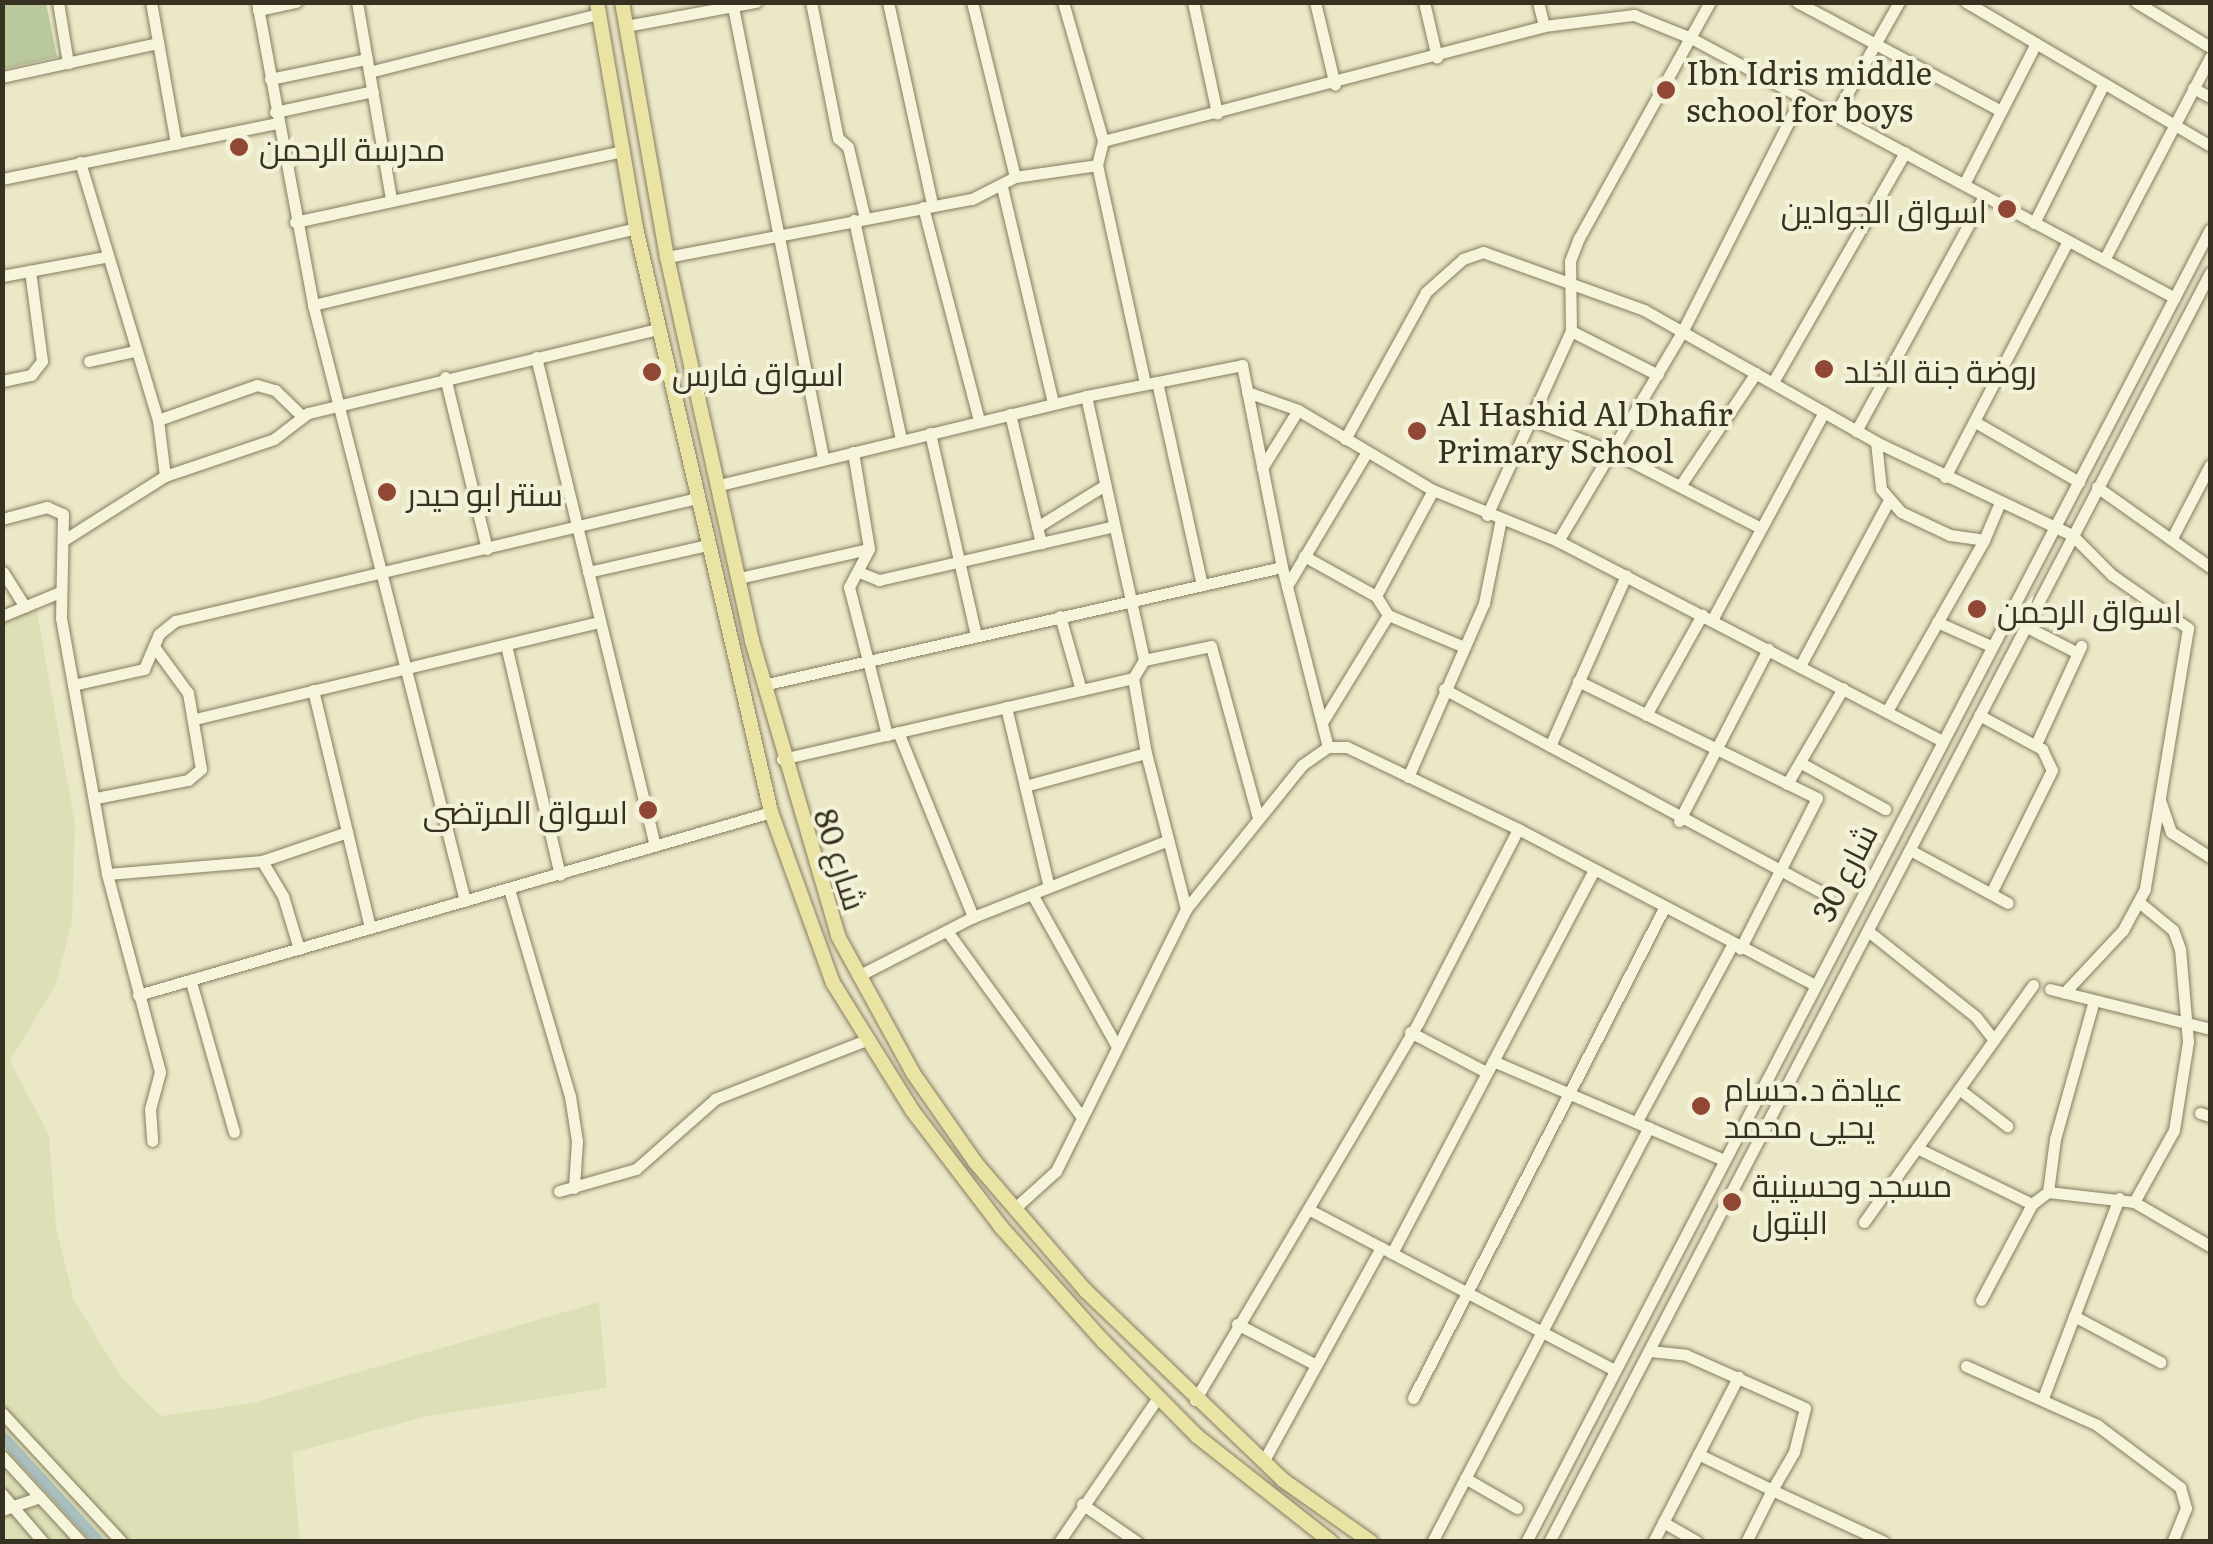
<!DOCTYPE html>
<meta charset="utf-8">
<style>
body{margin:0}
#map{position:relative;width:2213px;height:1544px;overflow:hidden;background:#ebe8c8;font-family:Literata,Cairo,serif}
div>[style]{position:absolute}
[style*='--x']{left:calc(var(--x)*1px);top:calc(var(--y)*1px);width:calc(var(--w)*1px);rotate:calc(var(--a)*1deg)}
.farmland>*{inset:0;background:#dde0b6}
.green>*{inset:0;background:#b9c89d}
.canal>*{height:11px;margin:-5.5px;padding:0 5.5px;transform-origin:5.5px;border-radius:5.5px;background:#a9bfbe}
.roads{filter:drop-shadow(0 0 2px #867c5f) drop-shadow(0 0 2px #867c5f)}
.minor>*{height:11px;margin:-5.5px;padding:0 5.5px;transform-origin:5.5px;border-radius:5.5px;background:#f6f4db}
.major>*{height:14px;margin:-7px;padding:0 7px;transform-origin:7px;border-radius:7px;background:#eae4a4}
.dots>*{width:28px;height:28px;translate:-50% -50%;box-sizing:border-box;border:5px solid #f3f1d7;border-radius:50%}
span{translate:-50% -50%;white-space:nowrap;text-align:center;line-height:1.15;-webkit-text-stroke:8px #f3f1d7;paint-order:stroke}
.poi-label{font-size:32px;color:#373121}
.left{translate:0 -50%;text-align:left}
.right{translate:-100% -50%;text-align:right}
.street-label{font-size:32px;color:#373121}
.frame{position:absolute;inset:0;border:5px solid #373121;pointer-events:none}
</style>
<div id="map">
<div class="farmland">
<div style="clip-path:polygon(36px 606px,75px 824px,72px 923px,56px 984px,10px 1061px,49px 1135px,56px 1227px,74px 1300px,121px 1377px,161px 1416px,252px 1403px,599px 1302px,607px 1388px,424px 1417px,292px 1453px,300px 1541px,3px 1542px,2px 622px)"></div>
</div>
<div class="green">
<div style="clip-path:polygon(46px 3px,57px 57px,3px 69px,3px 4px)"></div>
</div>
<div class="canal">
<div style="--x:2;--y:1436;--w:144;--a:47.5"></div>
</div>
<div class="roads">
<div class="minor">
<div style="--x:58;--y:2;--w:62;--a:80.7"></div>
<div style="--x:151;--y:2;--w:144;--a:80"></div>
<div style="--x:257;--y:2;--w:308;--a:79.5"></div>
<div style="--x:313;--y:305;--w:615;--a:75.69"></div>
<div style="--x:357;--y:2;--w:199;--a:80.2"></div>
<div style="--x:732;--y:2;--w:466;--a:78.7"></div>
<div style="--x:811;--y:2;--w:139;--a:78.8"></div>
<div style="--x:838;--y:138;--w:13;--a:42"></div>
<div style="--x:848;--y:147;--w:74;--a:76.7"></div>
<div style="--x:888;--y:2;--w:206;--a:77.7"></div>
<div style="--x:972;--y:2;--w:180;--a:76.2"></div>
<div style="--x:1063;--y:2;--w:145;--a:73.9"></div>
<div style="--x:1103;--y:141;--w:25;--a:104"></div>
<div style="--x:1097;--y:165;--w:224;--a:77.6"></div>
<div style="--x:1193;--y:2;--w:114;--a:77.8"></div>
<div style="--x:1315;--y:2;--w:85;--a:76.5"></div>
<div style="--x:1424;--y:2;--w:57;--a:76.9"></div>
<div style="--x:1538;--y:2;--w:25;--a:76"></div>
<div style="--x:1797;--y:2;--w:229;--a:28.1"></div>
<div style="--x:1966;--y:2;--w:283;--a:30.5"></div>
<div style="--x:2136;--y:2;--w:87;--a:31.3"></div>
<div style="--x:258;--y:10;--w:39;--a:-12"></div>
<div style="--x:626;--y:26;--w:132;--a:-10.5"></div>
<div style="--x:369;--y:72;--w:237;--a:-14.2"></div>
<div style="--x:2;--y:77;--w:160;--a:-12.3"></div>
<div style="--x:270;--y:79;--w:99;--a:-11.7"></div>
<div style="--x:2193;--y:88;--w:19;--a:28"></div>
<div style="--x:275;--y:112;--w:100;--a:-12.1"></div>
<div style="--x:1835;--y:115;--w:130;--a:-60.5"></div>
<div style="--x:1103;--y:141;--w:456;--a:-14.6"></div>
<div style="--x:1544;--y:26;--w:91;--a:-7"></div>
<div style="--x:1634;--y:15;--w:61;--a:22"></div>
<div style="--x:1691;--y:38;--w:549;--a:28.24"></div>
<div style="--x:80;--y:162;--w:270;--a:73.2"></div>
<div style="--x:158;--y:420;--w:56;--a:82.9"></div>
<div style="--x:2;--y:179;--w:281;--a:-11.5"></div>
<div style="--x:1964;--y:184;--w:158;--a:-62.9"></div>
<div style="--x:1002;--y:187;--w:222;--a:76.7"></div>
<div style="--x:923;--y:207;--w:221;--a:75.3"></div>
<div style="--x:854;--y:220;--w:225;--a:77.9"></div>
<div style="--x:295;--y:222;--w:336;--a:-12.2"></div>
<div style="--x:2034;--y:223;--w:154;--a:-63.4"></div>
<div style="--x:667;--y:257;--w:310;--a:-10.8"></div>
<div style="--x:972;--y:199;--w:48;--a:-27.1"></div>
<div style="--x:1015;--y:177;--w:83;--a:-8.3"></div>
<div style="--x:2104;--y:260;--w:229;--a:-62.4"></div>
<div style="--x:2;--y:276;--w:105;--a:-10.5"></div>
<div style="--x:313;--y:305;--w:332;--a:-13.4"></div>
<div style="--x:1571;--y:331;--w:97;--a:26.8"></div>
<div style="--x:536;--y:357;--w:503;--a:76.32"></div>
<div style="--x:89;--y:361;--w:46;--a:-12.5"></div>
<div style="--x:445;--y:377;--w:177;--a:76.3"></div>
<div style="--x:2;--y:381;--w:30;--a:-12"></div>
<div style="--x:31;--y:375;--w:18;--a:-52"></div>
<div style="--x:42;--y:361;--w:91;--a:-97.6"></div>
<div style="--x:1157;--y:382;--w:208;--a:77.5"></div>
<div style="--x:1773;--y:382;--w:265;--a:-60.1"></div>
<div style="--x:1247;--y:392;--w:54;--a:19.4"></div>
<div style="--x:1298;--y:410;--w:157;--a:30.7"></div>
<div style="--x:1433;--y:490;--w:135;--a:22.2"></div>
<div style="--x:1558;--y:541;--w:432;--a:27.5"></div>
<div style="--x:1086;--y:396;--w:270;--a:77.6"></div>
<div style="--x:1144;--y:660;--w:21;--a:121"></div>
<div style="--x:1133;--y:678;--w:76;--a:80.2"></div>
<div style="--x:1146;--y:753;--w:161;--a:75.6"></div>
<div style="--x:1010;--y:414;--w:133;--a:76.5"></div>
<div style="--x:1530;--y:419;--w:89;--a:21.7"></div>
<div style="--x:1613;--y:452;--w:162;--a:27.2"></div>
<div style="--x:158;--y:420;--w:105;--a:-19.5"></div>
<div style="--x:257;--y:385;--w:19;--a:16"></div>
<div style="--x:275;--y:390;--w:37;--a:44"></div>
<div style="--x:1977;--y:423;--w:118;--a:30"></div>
<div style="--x:1856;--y:431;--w:268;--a:-61.4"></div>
<div style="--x:930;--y:433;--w:207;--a:77.2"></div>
<div style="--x:1345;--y:439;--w:168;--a:-61.1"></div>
<div style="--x:1426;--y:292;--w:50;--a:-41.7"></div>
<div style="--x:1463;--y:259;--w:21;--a:-19"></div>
<div style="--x:1483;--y:252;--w:171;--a:19.8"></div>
<div style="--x:1644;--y:310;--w:267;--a:29.6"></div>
<div style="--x:1876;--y:442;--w:217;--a:25.4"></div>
<div style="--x:2072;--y:535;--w:57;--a:45"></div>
<div style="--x:2112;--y:575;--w:93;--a:34.9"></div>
<div style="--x:2188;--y:628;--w:265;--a:99.4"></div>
<div style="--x:2145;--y:889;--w:47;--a:118.2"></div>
<div style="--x:2123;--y:930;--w:86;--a:133.1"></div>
<div style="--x:1876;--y:442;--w:47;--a:83.9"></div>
<div style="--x:1881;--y:489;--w:30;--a:49"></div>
<div style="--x:1901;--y:512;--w:54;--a:25.1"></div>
<div style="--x:1950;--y:535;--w:34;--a:8"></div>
<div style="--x:1984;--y:540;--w:39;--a:-67"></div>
<div style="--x:853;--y:452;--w:98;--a:80.6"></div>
<div style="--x:869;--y:549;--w:43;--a:117.8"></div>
<div style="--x:849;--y:587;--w:153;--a:75.6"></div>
<div style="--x:1262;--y:468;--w:68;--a:-58.2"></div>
<div style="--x:1945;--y:477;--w:266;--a:-62.5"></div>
<div style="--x:719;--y:485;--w:378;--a:-13.6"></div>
<div style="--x:1086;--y:396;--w:159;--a:-11.2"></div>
<div style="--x:1242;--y:365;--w:206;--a:78.8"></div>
<div style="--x:1282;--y:567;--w:186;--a:75.7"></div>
<div style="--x:1680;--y:486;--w:136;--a:-56.1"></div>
<div style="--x:2097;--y:487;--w:138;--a:35.3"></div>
<div style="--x:1487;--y:515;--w:202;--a:-65.5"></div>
<div style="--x:1571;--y:331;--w:70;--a:-90.8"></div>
<div style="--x:1570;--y:261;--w:25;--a:-69"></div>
<div style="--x:1579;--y:238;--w:270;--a:-61"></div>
<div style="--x:2;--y:519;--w:47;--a:-14.9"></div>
<div style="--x:47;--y:507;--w:17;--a:24"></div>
<div style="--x:63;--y:514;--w:104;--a:91.1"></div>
<div style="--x:61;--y:618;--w:260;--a:79.8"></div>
<div style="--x:107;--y:874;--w:156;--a:-4.8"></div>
<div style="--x:1037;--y:527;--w:80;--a:-31.7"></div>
<div style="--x:2172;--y:538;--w:82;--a:-62.5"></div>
<div style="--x:64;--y:540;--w:120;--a:-32.4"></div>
<div style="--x:165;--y:476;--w:115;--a:-18.7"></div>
<div style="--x:274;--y:439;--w:43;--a:-37.4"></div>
<div style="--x:308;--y:413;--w:361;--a:-13.5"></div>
<div style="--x:1558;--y:541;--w:243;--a:-59.3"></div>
<div style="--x:1682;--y:332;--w:263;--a:-63.1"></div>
<div style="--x:1304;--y:556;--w:82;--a:29.1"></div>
<div style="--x:1376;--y:596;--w:22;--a:58"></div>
<div style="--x:1388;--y:615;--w:82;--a:22.8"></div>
<div style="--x:3;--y:572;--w:41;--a:57.8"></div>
<div style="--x:588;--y:572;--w:123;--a:-12.7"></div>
<div style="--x:859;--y:572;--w:22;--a:22"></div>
<div style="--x:879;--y:580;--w:241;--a:-12.9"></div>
<div style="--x:739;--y:578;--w:133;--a:-12.6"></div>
<div style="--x:1287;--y:586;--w:152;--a:-59.2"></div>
<div style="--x:1376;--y:596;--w:120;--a:-61.7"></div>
<div style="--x:2;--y:616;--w:63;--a:-22.5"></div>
<div style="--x:1060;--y:616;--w:77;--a:74.2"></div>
<div style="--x:1712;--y:620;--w:236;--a:-61.7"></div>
<div style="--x:1937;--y:622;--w:59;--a:24"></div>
<div style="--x:2025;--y:626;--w:59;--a:27"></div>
<div style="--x:506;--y:645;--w:236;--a:76.8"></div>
<div style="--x:1144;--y:660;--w:68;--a:-11.8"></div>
<div style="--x:1211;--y:646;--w:178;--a:74.7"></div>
<div style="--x:1800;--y:666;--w:186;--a:-61.8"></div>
<div style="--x:1578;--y:681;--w:266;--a:26.1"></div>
<div style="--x:1817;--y:798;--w:169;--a:117"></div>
<div style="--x:73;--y:685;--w:73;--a:-12.7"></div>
<div style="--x:144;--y:669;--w:38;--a:-67"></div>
<div style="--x:159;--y:634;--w:21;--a:-39"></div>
<div style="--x:175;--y:621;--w:536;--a:-13.26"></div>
<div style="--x:763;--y:685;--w:532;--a:-12.81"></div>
<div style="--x:1444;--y:689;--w:436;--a:28.3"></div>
<div style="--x:313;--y:690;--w:244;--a:76.5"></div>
<div style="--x:1006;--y:707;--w:185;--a:76.6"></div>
<div style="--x:1887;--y:711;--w:197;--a:-60.4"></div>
<div style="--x:1646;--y:715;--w:115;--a:-60.8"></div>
<div style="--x:1979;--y:715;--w:72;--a:28.4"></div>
<div style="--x:2042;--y:749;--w:23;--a:65"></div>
<div style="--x:2052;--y:770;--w:137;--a:116.4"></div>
<div style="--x:195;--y:719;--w:416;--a:-13.5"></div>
<div style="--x:1323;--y:721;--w:124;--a:-58.5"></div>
<div style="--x:898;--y:732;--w:200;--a:67.9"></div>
<div style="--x:2036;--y:744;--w:108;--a:-65.3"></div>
<div style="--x:1550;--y:746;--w:187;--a:-66"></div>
<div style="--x:782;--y:759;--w:360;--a:-13"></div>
<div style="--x:1801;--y:763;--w:96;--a:28.7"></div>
<div style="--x:1408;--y:777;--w:190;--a:-66.4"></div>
<div style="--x:1484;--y:603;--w:86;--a:-78.6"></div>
<div style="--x:1787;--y:784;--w:111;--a:-59.7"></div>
<div style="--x:1025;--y:786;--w:125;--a:-15.3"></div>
<div style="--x:96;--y:798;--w:94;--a:-11.1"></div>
<div style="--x:188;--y:780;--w:17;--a:-40"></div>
<div style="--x:201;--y:769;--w:77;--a:-99.7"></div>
<div style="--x:188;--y:693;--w:56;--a:-126.3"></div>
<div style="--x:2161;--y:803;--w:31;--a:71"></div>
<div style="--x:2171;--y:832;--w:46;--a:32.7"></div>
<div style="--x:1679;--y:821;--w:194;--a:-62.6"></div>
<div style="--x:1910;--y:850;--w:111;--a:28.4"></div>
<div style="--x:107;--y:874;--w:205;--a:75"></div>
<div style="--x:160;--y:1072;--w:38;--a:105"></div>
<div style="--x:150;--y:1109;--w:32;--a:86"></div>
<div style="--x:509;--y:889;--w:216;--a:73.6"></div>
<div style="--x:570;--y:1096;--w:46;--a:81.2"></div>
<div style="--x:577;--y:1141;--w:47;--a:93.7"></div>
<div style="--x:1032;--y:894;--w:173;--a:60.9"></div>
<div style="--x:947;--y:931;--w:227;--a:54.1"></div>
<div style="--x:1868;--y:931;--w:138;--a:38.5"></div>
<div style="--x:1976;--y:1017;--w:29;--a:52"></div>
<div style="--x:299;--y:949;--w:55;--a:-106.8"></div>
<div style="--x:283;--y:896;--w:41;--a:-121"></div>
<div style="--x:262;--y:861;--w:90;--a:-18.8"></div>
<div style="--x:858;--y:976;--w:129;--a:-27.2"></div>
<div style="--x:973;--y:917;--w:207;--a:-21.5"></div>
<div style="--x:191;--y:982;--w:156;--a:74"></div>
<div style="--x:2050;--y:989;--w:165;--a:14"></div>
<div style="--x:138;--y:995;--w:659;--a:-16.12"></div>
<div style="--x:1410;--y:1032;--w:86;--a:27.8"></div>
<div style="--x:1493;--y:1061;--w:251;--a:23.2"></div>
<div style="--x:1959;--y:1089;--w:61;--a:37.6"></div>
<div style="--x:2200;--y:1113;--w:10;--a:17"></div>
<div style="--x:1637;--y:1121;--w:200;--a:-61.6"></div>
<div style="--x:1917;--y:1148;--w:128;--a:26"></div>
<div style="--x:559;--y:1191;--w:80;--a:-15.9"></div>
<div style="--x:636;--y:1169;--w:106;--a:-41.5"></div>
<div style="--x:715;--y:1099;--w:160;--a:-21.3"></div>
<div style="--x:2048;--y:1192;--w:53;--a:-82.5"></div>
<div style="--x:2055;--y:1139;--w:144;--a:-74.3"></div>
<div style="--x:2134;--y:1202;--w:82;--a:-60.9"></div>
<div style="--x:2174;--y:1130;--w:89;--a:-81"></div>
<div style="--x:2188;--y:1042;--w:93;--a:-94.9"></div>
<div style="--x:2180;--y:949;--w:20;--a:-110"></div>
<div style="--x:2173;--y:930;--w:43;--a:-140.7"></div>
<div style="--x:1015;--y:1208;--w:55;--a:-42.1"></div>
<div style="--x:1056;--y:1171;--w:292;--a:-63.6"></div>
<div style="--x:1186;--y:909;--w:185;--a:-51.1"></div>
<div style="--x:1302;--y:765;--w:32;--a:-35"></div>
<div style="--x:1328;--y:747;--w:19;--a:0"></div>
<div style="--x:1347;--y:747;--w:190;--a:25.6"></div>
<div style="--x:1518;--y:829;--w:335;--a:27.7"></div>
<div style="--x:1308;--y:1209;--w:347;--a:27.7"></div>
<div style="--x:1864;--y:1222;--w:291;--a:-54.5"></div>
<div style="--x:1392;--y:1253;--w:433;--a:-62.2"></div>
<div style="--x:1981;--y:1300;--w:109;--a:-62"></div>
<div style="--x:2032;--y:1204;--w:20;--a:-37"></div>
<div style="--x:2048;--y:1192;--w:87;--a:6.6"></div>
<div style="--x:2134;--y:1202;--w:88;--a:30.1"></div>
<div style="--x:2074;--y:1316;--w:98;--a:28.1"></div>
<div style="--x:1237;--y:1324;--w:89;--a:27.4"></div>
<div style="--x:1650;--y:1351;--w:36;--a:6"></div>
<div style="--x:1686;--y:1355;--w:130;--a:24"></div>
<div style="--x:1805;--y:1408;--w:45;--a:104"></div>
<div style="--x:1794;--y:1452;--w:44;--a:120.1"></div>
<div style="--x:1772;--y:1490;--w:123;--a:24.9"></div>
<div style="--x:1966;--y:1366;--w:144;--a:24.2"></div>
<div style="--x:2097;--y:1425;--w:104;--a:36.8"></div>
<div style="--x:2180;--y:1487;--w:22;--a:74"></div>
<div style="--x:2186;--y:1508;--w:37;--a:112"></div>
<div style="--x:1413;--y:1398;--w:551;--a:-62.88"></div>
<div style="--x:2043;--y:1398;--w:214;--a:-69.2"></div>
<div style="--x:1195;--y:1400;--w:440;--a:-59.4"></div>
<div style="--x:1419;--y:1021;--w:216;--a:-62.7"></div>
<div style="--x:2;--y:1413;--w:176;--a:47.1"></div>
<div style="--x:1698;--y:1454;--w:82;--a:25.9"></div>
<div style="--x:1772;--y:1490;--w:58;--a:116.6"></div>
<div style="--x:2;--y:1456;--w:117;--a:47.4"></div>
<div style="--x:1263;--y:1462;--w:245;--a:-61.2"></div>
<div style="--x:1465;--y:1478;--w:60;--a:30"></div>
<div style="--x:2;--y:1494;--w:63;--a:49.5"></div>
<div style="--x:1082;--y:1504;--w:67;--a:34.6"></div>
<div style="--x:2;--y:1510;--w:40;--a:-18.9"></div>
<div style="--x:1663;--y:1522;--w:39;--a:30"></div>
<div style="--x:1059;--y:1542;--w:173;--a:-55.6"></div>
<div style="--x:1432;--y:1542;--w:468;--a:-62.4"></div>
<div style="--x:1526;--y:1542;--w:1480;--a:-62.48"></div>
<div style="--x:1549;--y:1542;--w:1431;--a:-62.49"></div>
<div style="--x:1653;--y:1542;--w:186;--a:-62.7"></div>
</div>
<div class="major">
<div style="--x:597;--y:2;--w:229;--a:80.2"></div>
<div style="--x:636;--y:228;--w:599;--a:76.98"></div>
<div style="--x:771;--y:812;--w:182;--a:70.1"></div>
<div style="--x:833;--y:983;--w:150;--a:58.1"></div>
<div style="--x:912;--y:1110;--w:147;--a:52.7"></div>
<div style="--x:1001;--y:1227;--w:154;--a:48.2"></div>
<div style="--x:1104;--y:1342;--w:132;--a:45.3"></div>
<div style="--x:1197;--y:1436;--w:171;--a:38.3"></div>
<div style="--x:622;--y:2;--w:259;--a:80"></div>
<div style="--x:667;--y:257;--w:393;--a:77.5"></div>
<div style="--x:752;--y:641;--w:307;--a:73.7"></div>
<div style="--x:838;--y:936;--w:156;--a:61.3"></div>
<div style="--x:913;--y:1073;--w:108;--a:55.1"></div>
<div style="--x:975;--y:1162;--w:170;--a:49.3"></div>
<div style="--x:1086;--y:1291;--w:273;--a:43.8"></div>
<div style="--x:1283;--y:1480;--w:108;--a:35.2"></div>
</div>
</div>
<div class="dots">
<div style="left:1666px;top:90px;background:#904834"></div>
<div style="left:239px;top:147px;background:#904834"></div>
<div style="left:2007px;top:209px;background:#904834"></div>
<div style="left:1824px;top:369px;background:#904834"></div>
<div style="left:652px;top:372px;background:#904834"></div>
<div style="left:1417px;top:431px;background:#904834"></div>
<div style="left:387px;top:492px;background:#904834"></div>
<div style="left:1977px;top:609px;background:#904834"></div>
<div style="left:648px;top:810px;background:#904834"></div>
<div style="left:1701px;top:1106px;background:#904834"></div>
<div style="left:1732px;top:1202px;background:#904834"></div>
</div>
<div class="poi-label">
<span class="left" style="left:1686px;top:90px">Ibn Idris middle<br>school for boys</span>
<span class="left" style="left:259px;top:147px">مدرسة الرحمن</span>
<span class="right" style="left:1987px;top:209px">اسواق الجوادين</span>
<span class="left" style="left:1844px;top:369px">روضة جنة الخلد</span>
<span class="left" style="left:672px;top:372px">اسواق فارس</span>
<span class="left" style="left:1437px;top:431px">Al Hashid Al Dhafir<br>Primary School</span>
<span class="left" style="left:407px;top:492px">سنتر ابو حيدر</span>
<span class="left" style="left:1997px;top:609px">اسواق الرحمن</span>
<span class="right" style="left:628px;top:810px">اسواق المرتضى</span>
<span class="left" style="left:1724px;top:1106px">عيادة د.حسام<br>يحيى محمد</span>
<span class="left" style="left:1752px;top:1202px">مسجد وحسينية<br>البتول</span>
</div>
<div class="street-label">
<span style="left:842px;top:859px;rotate:72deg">شارع 80</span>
<span style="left:1843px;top:872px;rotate:-63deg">شارع 30</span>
</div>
<div class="frame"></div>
</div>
